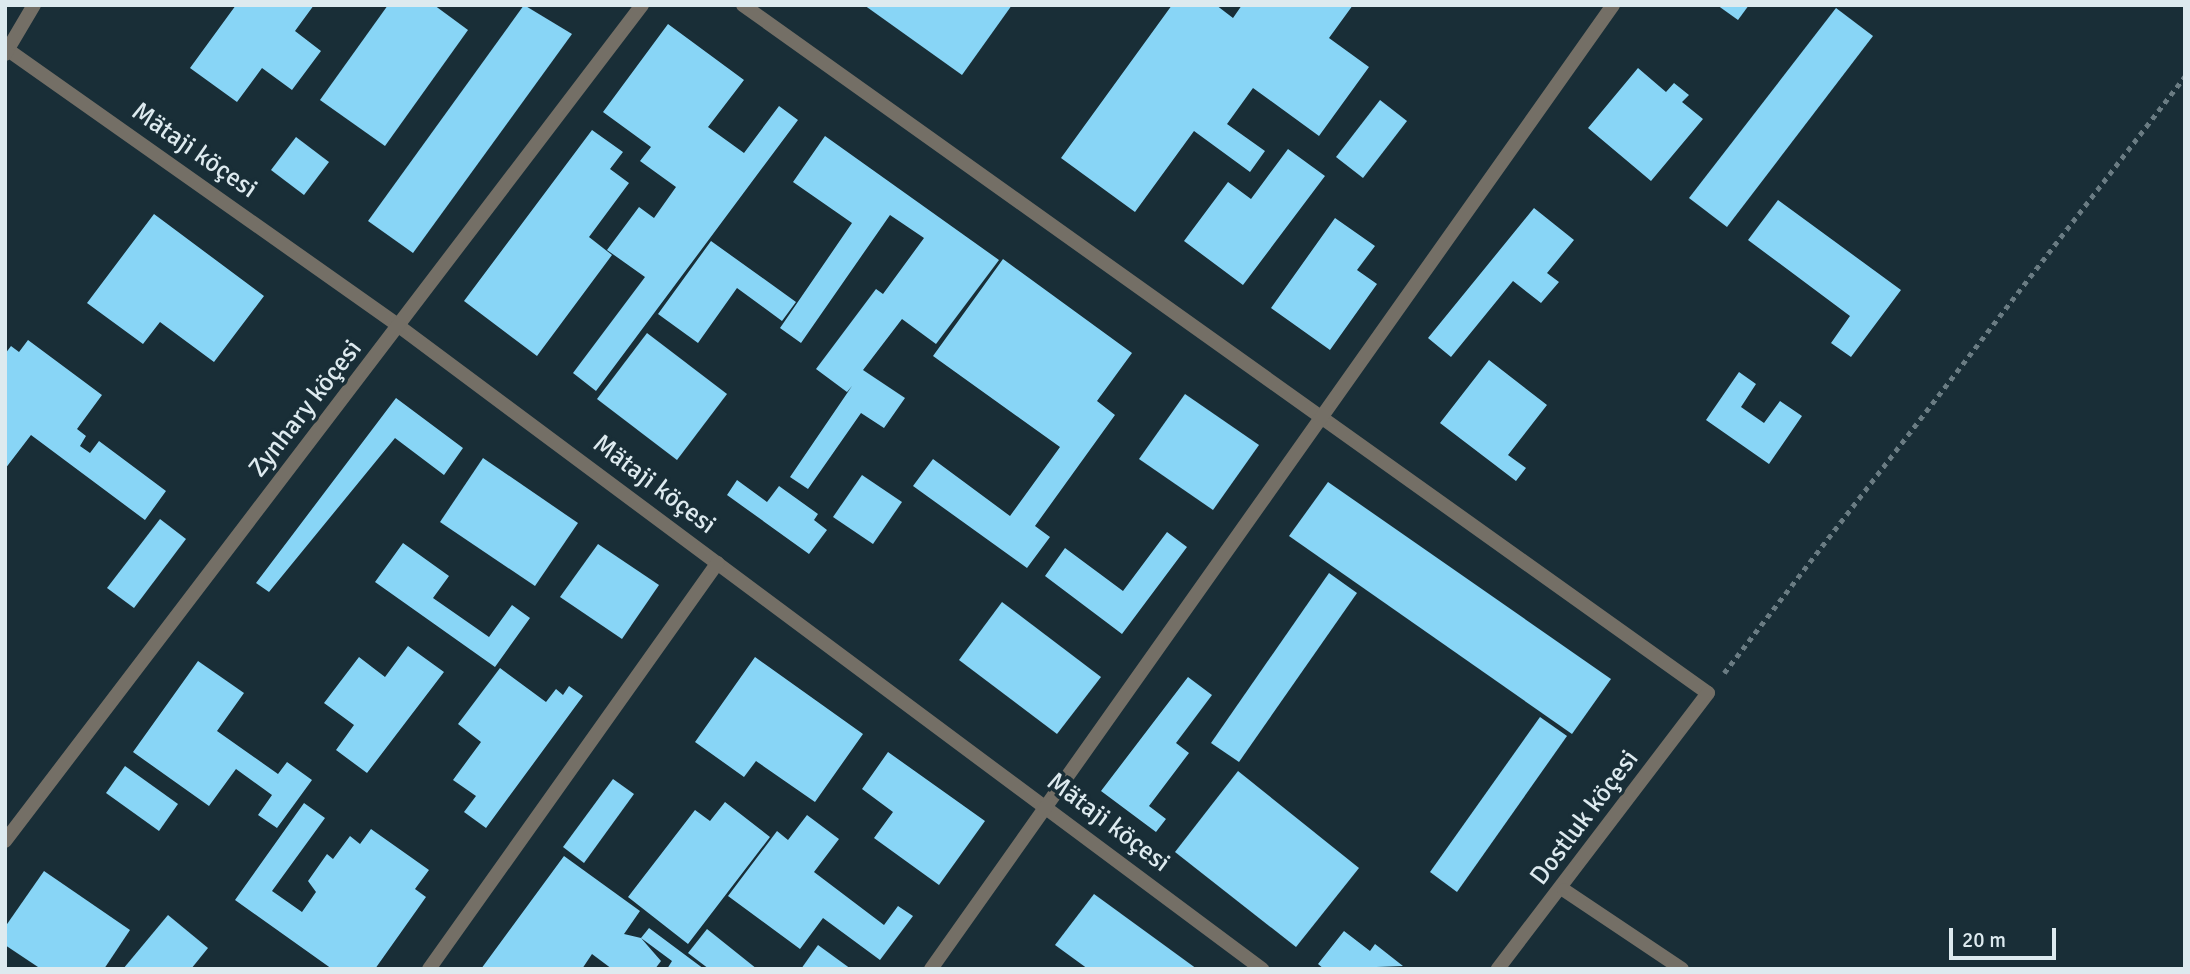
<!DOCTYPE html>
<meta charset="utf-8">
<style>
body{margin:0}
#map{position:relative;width:2190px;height:974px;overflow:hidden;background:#192e37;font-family:Signika,sans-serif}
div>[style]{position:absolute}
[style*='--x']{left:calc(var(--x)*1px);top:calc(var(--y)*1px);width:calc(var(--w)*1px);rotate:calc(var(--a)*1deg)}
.building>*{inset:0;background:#88d5f6}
.path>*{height:4.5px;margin-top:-2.25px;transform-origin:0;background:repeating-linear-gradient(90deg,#6a7c83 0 5px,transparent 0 10px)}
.minor>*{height:14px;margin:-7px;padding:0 7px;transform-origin:7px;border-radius:7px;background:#746f66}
span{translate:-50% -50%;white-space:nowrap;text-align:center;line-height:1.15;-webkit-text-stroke:7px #192e37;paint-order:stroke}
.street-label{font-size:26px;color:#ddeaef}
.frame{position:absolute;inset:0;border:7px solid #ddeaef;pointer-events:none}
.scale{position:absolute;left:1949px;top:928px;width:107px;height:32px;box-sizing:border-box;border:4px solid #ddeaef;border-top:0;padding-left:9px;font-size:21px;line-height:24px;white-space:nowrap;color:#ddeaef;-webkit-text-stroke:5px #192e37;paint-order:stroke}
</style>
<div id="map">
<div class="building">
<div style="clip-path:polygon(236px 5px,314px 5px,295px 31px,321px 51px,292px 90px,262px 68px,237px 102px,190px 68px)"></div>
<div style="clip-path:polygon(388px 5px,434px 5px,468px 30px,385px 146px,320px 100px)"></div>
<div style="clip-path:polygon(524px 5px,572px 34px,413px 253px,368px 221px)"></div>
<div style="clip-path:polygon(864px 5px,1012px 5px,962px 75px)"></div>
<div style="clip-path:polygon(1172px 5px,1216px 5px,1233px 18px,1242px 5px,1353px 5px,1329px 38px,1369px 67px,1319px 136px,1253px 88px,1227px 124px,1265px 151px,1250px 172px,1194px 131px,1135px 212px,1061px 158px)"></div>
<div style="clip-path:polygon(1717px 5px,1749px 5px,1738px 20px)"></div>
<div style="clip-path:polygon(1836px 8px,1873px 36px,1727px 227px,1689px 198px)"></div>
<div style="clip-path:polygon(668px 24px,744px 80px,708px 127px,744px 153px,779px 106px,798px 120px,596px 391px,573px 373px,645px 277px,607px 250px,639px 207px,654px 218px,676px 187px,640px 161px,651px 147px,603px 112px)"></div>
<div style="clip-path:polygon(1638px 68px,1666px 92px,1674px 83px,1689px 95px,1682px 102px,1703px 119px,1651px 181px,1588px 128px)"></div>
<div style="clip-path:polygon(1380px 100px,1407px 121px,1363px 178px,1336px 157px)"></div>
<div style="clip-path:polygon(592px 130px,623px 152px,610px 169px,629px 183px,589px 237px,612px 255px,537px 356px,464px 301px)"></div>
<div style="clip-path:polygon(825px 136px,999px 260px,936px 344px,902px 319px,863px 370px,905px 398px,884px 428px,861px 413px,808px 489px,790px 477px,852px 386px,847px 392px,816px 369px,876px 289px,883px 294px,924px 238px,890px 215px,801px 343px,780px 328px,852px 223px,793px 182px)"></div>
<div style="clip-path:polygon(296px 137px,329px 162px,304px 195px,271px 170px)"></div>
<div style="clip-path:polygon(1288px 149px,1325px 176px,1243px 285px,1184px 241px,1228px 182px,1251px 199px)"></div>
<div style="clip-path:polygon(1778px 200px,1901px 290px,1851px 357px,1831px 343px,1850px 316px,1748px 240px)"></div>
<div style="clip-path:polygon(1534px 208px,1574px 240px,1547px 273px,1559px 282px,1541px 303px,1513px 281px,1451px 357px,1428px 338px)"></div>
<div style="clip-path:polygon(154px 214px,264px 296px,214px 362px,160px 322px,143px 344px,87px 303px)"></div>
<div style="clip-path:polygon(1335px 218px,1375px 246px,1357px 270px,1377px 284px,1330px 350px,1271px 308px)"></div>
<div style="clip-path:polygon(711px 241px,796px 302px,782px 321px,737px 288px,698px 343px,658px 314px)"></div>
<div style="clip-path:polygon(1003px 259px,1132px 353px,1097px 401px,1115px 415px,1035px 526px,1050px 537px,1027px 568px,913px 486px,933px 459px,1010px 516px,1060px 447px,933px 356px)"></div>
<div style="clip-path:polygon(647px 333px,727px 394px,677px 460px,597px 399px)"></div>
<div style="clip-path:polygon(28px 340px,102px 395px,77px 429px,86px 436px,80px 446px,90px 453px,99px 441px,166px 491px,145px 520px,31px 435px,5px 469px,5px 354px,11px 346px,19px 352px)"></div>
<div style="clip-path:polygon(1489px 360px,1547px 405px,1508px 455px,1526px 468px,1516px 481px,1440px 423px)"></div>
<div style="clip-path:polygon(1739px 372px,1756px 384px,1741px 407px,1764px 423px,1780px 401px,1802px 416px,1769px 464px,1706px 420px)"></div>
<div style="clip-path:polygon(1185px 394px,1259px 445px,1213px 510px,1139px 459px)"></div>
<div style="clip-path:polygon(396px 398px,463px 448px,444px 475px,395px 438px,269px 592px,256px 583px)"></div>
<div style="clip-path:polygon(483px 458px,578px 523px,535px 586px,440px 522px)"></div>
<div style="clip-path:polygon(862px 475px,902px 502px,873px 544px,833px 517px)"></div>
<div style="clip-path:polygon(737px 480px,767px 502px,779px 486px,818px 514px,814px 520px,827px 530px,809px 554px,727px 495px)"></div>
<div style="clip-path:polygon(1328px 482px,1611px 679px,1572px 734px,1289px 536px)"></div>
<div style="clip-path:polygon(160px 519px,186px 539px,134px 608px,107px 588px)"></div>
<div style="clip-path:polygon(1167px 532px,1187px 547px,1122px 634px,1045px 576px,1065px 548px,1123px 591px)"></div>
<div style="clip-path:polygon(403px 543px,449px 576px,433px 598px,489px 637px,512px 605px,530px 618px,495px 667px,375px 582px)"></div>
<div style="clip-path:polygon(598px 544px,659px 585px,622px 639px,560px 597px)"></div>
<div style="clip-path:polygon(1329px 573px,1357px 593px,1239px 762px,1211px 743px)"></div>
<div style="clip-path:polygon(1002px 602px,1101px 677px,1057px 734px,959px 660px)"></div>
<div style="clip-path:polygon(408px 646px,444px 672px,367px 773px,336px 750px,354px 725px,324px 703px,359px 657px,385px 677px)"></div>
<div style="clip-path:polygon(755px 657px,863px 734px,815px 802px,756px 761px,744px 777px,695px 742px)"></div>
<div style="clip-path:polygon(198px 661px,244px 693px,217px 731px,278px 774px,287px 762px,312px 780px,277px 828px,258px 815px,272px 795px,236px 769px,209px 806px,133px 752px)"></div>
<div style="clip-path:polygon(500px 668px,546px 702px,556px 689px,563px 695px,569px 686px,583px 696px,486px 828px,464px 812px,476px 796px,453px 780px,481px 742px,458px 724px)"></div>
<div style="clip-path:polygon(1188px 677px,1212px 695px,1176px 743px,1189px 753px,1149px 806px,1166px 819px,1156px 832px,1101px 791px)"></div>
<div style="clip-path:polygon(1540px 717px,1567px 736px,1457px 892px,1430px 872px)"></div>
<div style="clip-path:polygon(888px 752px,985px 821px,939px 885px,874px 838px,893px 812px,862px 789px)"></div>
<div style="clip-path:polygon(125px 766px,178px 804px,159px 831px,106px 793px)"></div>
<div style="clip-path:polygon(1238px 771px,1359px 868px,1296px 947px,1175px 852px)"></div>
<div style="clip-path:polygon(613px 779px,634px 794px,584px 863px,563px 847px)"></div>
<div style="clip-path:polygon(725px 802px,770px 837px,688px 944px,628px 897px,695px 810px,710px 821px)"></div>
<div style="clip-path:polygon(304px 803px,325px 818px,272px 891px,302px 912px,316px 892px,308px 881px,327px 854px,333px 859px,350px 836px,360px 844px,371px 829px,429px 870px,415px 889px,426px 897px,375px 969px,332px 969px,235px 900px)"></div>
<div style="clip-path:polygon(807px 815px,839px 839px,814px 872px,884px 925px,898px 906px,913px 916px,880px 960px,823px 918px,800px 949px,728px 896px,777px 831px,788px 840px)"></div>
<div style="clip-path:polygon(564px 856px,640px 911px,624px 934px,641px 938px,649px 928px,704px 969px,667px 969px,672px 961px,641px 938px,661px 961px,655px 969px,612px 969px,592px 954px,582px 969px,481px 969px)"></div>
<div style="clip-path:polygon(44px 871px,130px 930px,104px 969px,41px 969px,5px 945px,5px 927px)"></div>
<div style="clip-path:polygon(1094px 894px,1197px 969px,1088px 969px,1055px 945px)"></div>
<div style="clip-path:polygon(168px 915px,208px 948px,191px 969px,123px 969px)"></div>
<div style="clip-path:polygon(707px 929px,757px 969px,709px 969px,688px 953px)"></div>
<div style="clip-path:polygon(1344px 931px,1370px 951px,1375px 944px,1403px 966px,1324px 969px,1318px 964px)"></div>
<div style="clip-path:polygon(818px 945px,851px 969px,801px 969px)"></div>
</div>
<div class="path">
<div style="--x:1724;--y:673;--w:754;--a:-52.32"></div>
</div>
<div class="minor">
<div style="--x:743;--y:5;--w:1185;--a:35.49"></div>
<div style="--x:1708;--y:693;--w:347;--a:127.3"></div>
<div style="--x:8;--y:50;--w:480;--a:35.2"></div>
<div style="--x:400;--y:327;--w:1075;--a:36.68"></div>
<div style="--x:5;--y:54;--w:57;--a:-59.4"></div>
<div style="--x:5;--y:841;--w:1051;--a:-52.69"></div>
<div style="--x:1564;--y:890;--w:142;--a:33.8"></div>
<div style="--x:429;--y:969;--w:498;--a:-54.6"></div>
<div style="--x:931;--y:969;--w:1181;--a:-54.72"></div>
</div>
<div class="street-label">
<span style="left:194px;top:151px;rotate:35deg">Mätaji köçesi</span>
<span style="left:306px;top:409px;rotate:-52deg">Zynhary köçesi</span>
<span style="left:654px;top:485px;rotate:37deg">Mätaji köçesi</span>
<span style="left:1585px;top:818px;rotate:-53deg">Dostluk köçesi</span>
<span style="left:1108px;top:823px;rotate:37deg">Mätaji köçesi</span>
</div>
<div class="frame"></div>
<div class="scale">20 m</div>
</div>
